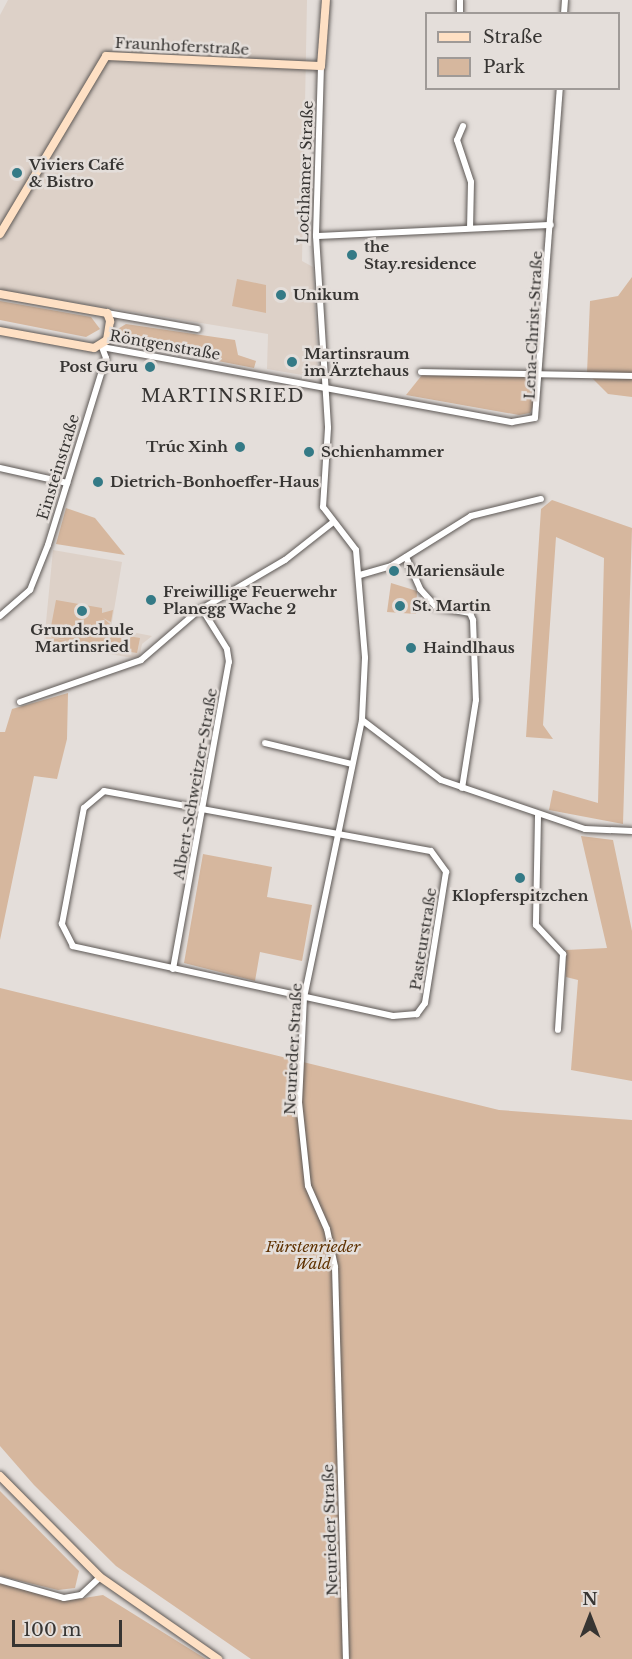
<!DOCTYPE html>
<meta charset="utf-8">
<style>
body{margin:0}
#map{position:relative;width:632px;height:1659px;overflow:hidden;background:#e4deda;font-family:"Libre Baskerville",serif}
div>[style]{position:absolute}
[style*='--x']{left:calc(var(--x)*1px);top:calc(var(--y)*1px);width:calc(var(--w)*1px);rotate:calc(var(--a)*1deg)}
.built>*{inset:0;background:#ddd1c8}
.green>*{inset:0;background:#d6b79e}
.roads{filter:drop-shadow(0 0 2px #5d5855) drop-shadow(0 0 2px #5d5855)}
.street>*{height:6px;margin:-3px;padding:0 3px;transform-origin:3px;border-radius:3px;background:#fff}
.secondary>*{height:8px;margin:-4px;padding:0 4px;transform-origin:4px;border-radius:4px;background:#fee0c4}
.dots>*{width:16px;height:16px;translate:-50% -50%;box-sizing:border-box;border:3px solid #e4deda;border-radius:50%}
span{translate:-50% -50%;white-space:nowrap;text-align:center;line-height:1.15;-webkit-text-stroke:5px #e4deda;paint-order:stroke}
.street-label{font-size:15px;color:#373533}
.poi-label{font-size:15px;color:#373533;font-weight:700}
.left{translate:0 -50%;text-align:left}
.right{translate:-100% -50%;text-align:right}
.park-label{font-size:15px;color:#5e3101;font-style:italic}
.quarter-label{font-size:18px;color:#373533;letter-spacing:1.5px}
.legend{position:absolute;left:425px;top:12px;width:195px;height:78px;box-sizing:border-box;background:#e4deda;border:2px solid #9f9a97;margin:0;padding:8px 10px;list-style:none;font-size:18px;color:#373533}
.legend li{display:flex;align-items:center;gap:12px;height:30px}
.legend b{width:30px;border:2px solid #9f9a97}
.north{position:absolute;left:560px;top:1587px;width:60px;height:60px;-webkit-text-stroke:4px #e4deda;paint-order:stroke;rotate:0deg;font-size:16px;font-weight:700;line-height:24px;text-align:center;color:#373533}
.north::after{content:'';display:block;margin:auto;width:21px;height:27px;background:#373533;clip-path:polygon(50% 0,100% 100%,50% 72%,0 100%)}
.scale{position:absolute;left:12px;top:1620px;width:110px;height:27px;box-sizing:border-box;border:3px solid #373533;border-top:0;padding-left:8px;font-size:18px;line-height:21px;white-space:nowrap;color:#373533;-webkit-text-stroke:4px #e4deda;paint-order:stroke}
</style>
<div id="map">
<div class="built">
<div style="clip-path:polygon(8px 0,307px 0,302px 261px,313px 267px,318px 373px,314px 377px,267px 369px,268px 334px,0 290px,0 15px)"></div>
<div style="clip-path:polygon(53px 550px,122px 562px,111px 628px,152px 636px,142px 644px,139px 659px,44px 643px)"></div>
</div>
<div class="green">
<div style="clip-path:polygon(632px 277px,632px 397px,608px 394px,587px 373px,590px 301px,618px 296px)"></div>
<div style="clip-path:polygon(237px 279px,266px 285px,266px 313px,232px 306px)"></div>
<div style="clip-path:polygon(0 301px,91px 317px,100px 329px,86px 337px,0 320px)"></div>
<div style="clip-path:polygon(126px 324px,235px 340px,238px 355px,256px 361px,254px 368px,120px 342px,116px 330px)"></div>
<div style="clip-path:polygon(422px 375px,536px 377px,535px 403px,530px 413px,519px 415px,406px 395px)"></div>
<div style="clip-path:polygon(552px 500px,632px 528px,623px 824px,549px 810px,553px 790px,598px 803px,604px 558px,556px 537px,543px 725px,553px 739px,526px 737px,541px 509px)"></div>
<div style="clip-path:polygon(66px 508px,95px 518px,125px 555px,56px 544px)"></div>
<div style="clip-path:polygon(391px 583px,417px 591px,416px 614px,387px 612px)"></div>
<div style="clip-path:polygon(56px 600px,102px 608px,102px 613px,113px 610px,111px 622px,103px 618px,110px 624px,106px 653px,45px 642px,46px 637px,93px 645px,49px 637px)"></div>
<div style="clip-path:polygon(111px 633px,140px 638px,137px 653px,108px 648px)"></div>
<div style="clip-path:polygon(68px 693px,67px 739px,57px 779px,34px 776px,0 940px,0 732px,5px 732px,12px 709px)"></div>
<div style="clip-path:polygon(581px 836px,613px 840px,632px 931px,632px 1081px,571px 1070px,578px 980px,566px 977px,566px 950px,607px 948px)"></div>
<div style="clip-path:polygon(203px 854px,272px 867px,267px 897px,312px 905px,302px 961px,260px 952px,255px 981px,184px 963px)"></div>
<div style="clip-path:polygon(0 988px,499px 1110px,632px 1120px,632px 1659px,251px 1659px,116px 1566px,34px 1485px,0 1446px)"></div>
<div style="clip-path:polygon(0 1491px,79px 1571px,75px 1588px,58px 1590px,0 1576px)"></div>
<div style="clip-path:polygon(0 1583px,65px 1601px,103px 1595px,206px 1659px,0 1659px)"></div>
</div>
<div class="roads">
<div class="street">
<div style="--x:460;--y:14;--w:14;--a:-90"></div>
<div style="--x:564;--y:14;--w:14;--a:-86"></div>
<div style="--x:321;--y:66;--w:170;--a:91.7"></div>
<div style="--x:316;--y:236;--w:192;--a:86.4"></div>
<div style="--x:328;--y:428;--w:79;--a:93.6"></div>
<div style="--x:323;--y:507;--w:54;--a:52.5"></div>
<div style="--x:356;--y:550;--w:108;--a:85.2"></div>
<div style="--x:365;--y:658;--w:62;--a:92.8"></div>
<div style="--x:362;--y:720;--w:283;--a:101.8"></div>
<div style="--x:304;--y:997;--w:105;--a:92.7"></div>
<div style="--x:299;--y:1102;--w:84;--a:83.9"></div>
<div style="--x:308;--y:1186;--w:47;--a:66.2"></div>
<div style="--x:327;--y:1229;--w:39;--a:78"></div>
<div style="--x:335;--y:1267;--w:392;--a:88.4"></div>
<div style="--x:463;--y:126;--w:15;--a:113"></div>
<div style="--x:457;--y:140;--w:44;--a:71.6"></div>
<div style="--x:471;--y:182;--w:46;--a:91.2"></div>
<div style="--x:316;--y:236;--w:235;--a:-2.7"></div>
<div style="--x:107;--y:313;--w:92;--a:10"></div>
<div style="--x:421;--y:372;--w:211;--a:1.1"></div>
<div style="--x:0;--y:468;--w:69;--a:12.6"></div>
<div style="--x:406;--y:557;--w:35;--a:66"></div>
<div style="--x:420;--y:589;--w:24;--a:48"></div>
<div style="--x:436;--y:607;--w:35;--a:10"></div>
<div style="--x:470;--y:613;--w:8;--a:67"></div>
<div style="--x:473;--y:620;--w:80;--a:87.9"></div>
<div style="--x:476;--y:700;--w:89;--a:99"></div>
<div style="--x:360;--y:575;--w:32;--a:-16"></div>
<div style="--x:391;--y:566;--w:94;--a:-32"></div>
<div style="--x:471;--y:516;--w:72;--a:-13.7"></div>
<div style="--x:0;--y:616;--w:40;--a:-41"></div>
<div style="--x:30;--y:590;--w:48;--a:-68.2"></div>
<div style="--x:48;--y:545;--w:196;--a:-72.8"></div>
<div style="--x:106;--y:358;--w:12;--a:-110"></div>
<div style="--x:102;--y:347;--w:417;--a:10.4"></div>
<div style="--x:512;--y:422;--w:23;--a:-10"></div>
<div style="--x:535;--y:418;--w:331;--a:-85.7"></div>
<div style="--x:20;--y:702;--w:128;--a:-19.1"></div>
<div style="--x:141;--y:660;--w:75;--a:-40.7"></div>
<div style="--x:198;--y:611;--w:101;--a:-30.4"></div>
<div style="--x:285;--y:560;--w:60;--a:-38.2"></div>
<div style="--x:362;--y:720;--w:99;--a:37.2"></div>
<div style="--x:441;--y:780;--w:152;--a:18.8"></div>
<div style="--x:585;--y:829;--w:47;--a:2.4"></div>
<div style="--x:265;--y:743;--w:89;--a:13.6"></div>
<div style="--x:104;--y:791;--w:332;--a:10.4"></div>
<div style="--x:431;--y:851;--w:26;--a:54"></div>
<div style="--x:446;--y:872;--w:133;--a:99.1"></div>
<div style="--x:425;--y:1003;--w:14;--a:126"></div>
<div style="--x:417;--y:1014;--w:24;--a:175"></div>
<div style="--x:393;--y:1016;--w:328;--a:-167.7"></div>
<div style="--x:73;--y:946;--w:25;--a:-117"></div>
<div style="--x:62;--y:924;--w:118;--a:-79.3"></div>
<div style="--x:84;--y:808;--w:26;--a:-40"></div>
<div style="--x:538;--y:816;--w:109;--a:91.1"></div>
<div style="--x:536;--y:925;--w:40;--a:47"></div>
<div style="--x:563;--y:954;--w:76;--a:93.8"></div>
<div style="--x:173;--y:969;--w:312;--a:-79.7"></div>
<div style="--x:229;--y:662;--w:13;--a:-99"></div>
<div style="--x:227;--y:649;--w:47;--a:-122"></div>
<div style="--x:0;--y:1580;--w:66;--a:15.7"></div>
<div style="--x:64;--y:1598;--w:17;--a:-10"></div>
<div style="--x:81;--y:1595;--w:26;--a:-43"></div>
</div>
<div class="secondary">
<div style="--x:0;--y:234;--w:207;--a:-59.2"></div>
<div style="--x:106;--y:56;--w:215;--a:2.7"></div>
<div style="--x:321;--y:66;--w:66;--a:-85.7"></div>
<div style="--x:0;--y:294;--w:109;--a:10.1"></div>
<div style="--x:107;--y:313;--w:9;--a:69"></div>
<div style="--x:110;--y:321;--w:19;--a:99"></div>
<div style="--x:107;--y:340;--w:15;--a:148"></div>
<div style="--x:94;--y:348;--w:96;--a:-169.7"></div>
<div style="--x:0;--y:1476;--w:142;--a:45.3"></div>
<div style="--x:100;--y:1577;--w:144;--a:34.8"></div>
</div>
</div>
<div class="dots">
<div style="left:17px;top:173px;background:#347a86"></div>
<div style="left:352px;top:255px;background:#347a86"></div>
<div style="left:281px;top:295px;background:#347a86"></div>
<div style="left:292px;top:362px;background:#347a86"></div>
<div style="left:150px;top:367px;background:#347a86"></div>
<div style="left:240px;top:447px;background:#347a86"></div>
<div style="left:309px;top:452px;background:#347a86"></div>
<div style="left:98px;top:482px;background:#347a86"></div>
<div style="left:394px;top:571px;background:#347a86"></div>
<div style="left:151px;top:600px;background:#347a86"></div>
<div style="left:400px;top:606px;background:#347a86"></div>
<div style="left:82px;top:611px;background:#347a86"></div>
<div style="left:411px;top:648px;background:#347a86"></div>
<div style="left:520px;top:878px;background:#347a86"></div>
</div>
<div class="street-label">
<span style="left:182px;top:46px;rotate:3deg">Fraunhoferstraße</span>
<span style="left:305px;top:172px;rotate:-88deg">Lochhamer Straße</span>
<span style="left:533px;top:325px;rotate:-87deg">Lena-Christ-Straße</span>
<span style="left:165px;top:345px;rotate:10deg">Röntgenstraße</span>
<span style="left:58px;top:467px;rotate:-73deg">Einsteinstraße</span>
<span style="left:195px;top:784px;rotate:-80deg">Albert-Schweitzer-Straße</span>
<span style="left:423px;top:939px;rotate:-81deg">Pasteurstraße</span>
<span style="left:293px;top:1049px;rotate:-87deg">Neurieder Straße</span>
<span style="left:330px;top:1530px;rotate:-92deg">Neurieder Straße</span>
</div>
<div class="poi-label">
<span class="left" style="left:29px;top:173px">Viviers Café<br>&amp; Bistro</span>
<span class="left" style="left:364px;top:255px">the<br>Stay.residence</span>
<span class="left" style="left:293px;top:295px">Unikum</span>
<span class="left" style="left:304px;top:362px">Martinsraum<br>im Ärztehaus</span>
<span class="right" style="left:138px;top:367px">Post Guru</span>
<span class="right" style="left:228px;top:447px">Trúc Xinh</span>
<span class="left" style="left:321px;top:452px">Schienhammer</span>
<span class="left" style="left:110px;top:482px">Dietrich-Bonhoeffer-Haus</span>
<span class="left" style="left:406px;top:571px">Mariensäule</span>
<span class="left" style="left:163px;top:600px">Freiwillige Feuerwehr<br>Planegg Wache 2</span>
<span class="left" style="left:412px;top:606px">St. Martin</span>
<span style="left:82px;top:638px">Grundschule<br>Martinsried</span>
<span class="left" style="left:423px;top:648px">Haindlhaus</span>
<span style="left:520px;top:896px">Klopferspitzchen</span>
</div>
<div class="park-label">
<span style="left:313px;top:1255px">Fürstenrieder<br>Wald</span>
</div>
<div class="quarter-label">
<span style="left:223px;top:396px">MARTINSRIED</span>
</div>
<ul class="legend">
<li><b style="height:8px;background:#fee0c4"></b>Straße</li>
<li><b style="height:16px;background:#d6b79e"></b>Park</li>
</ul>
<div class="north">N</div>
<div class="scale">100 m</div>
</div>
